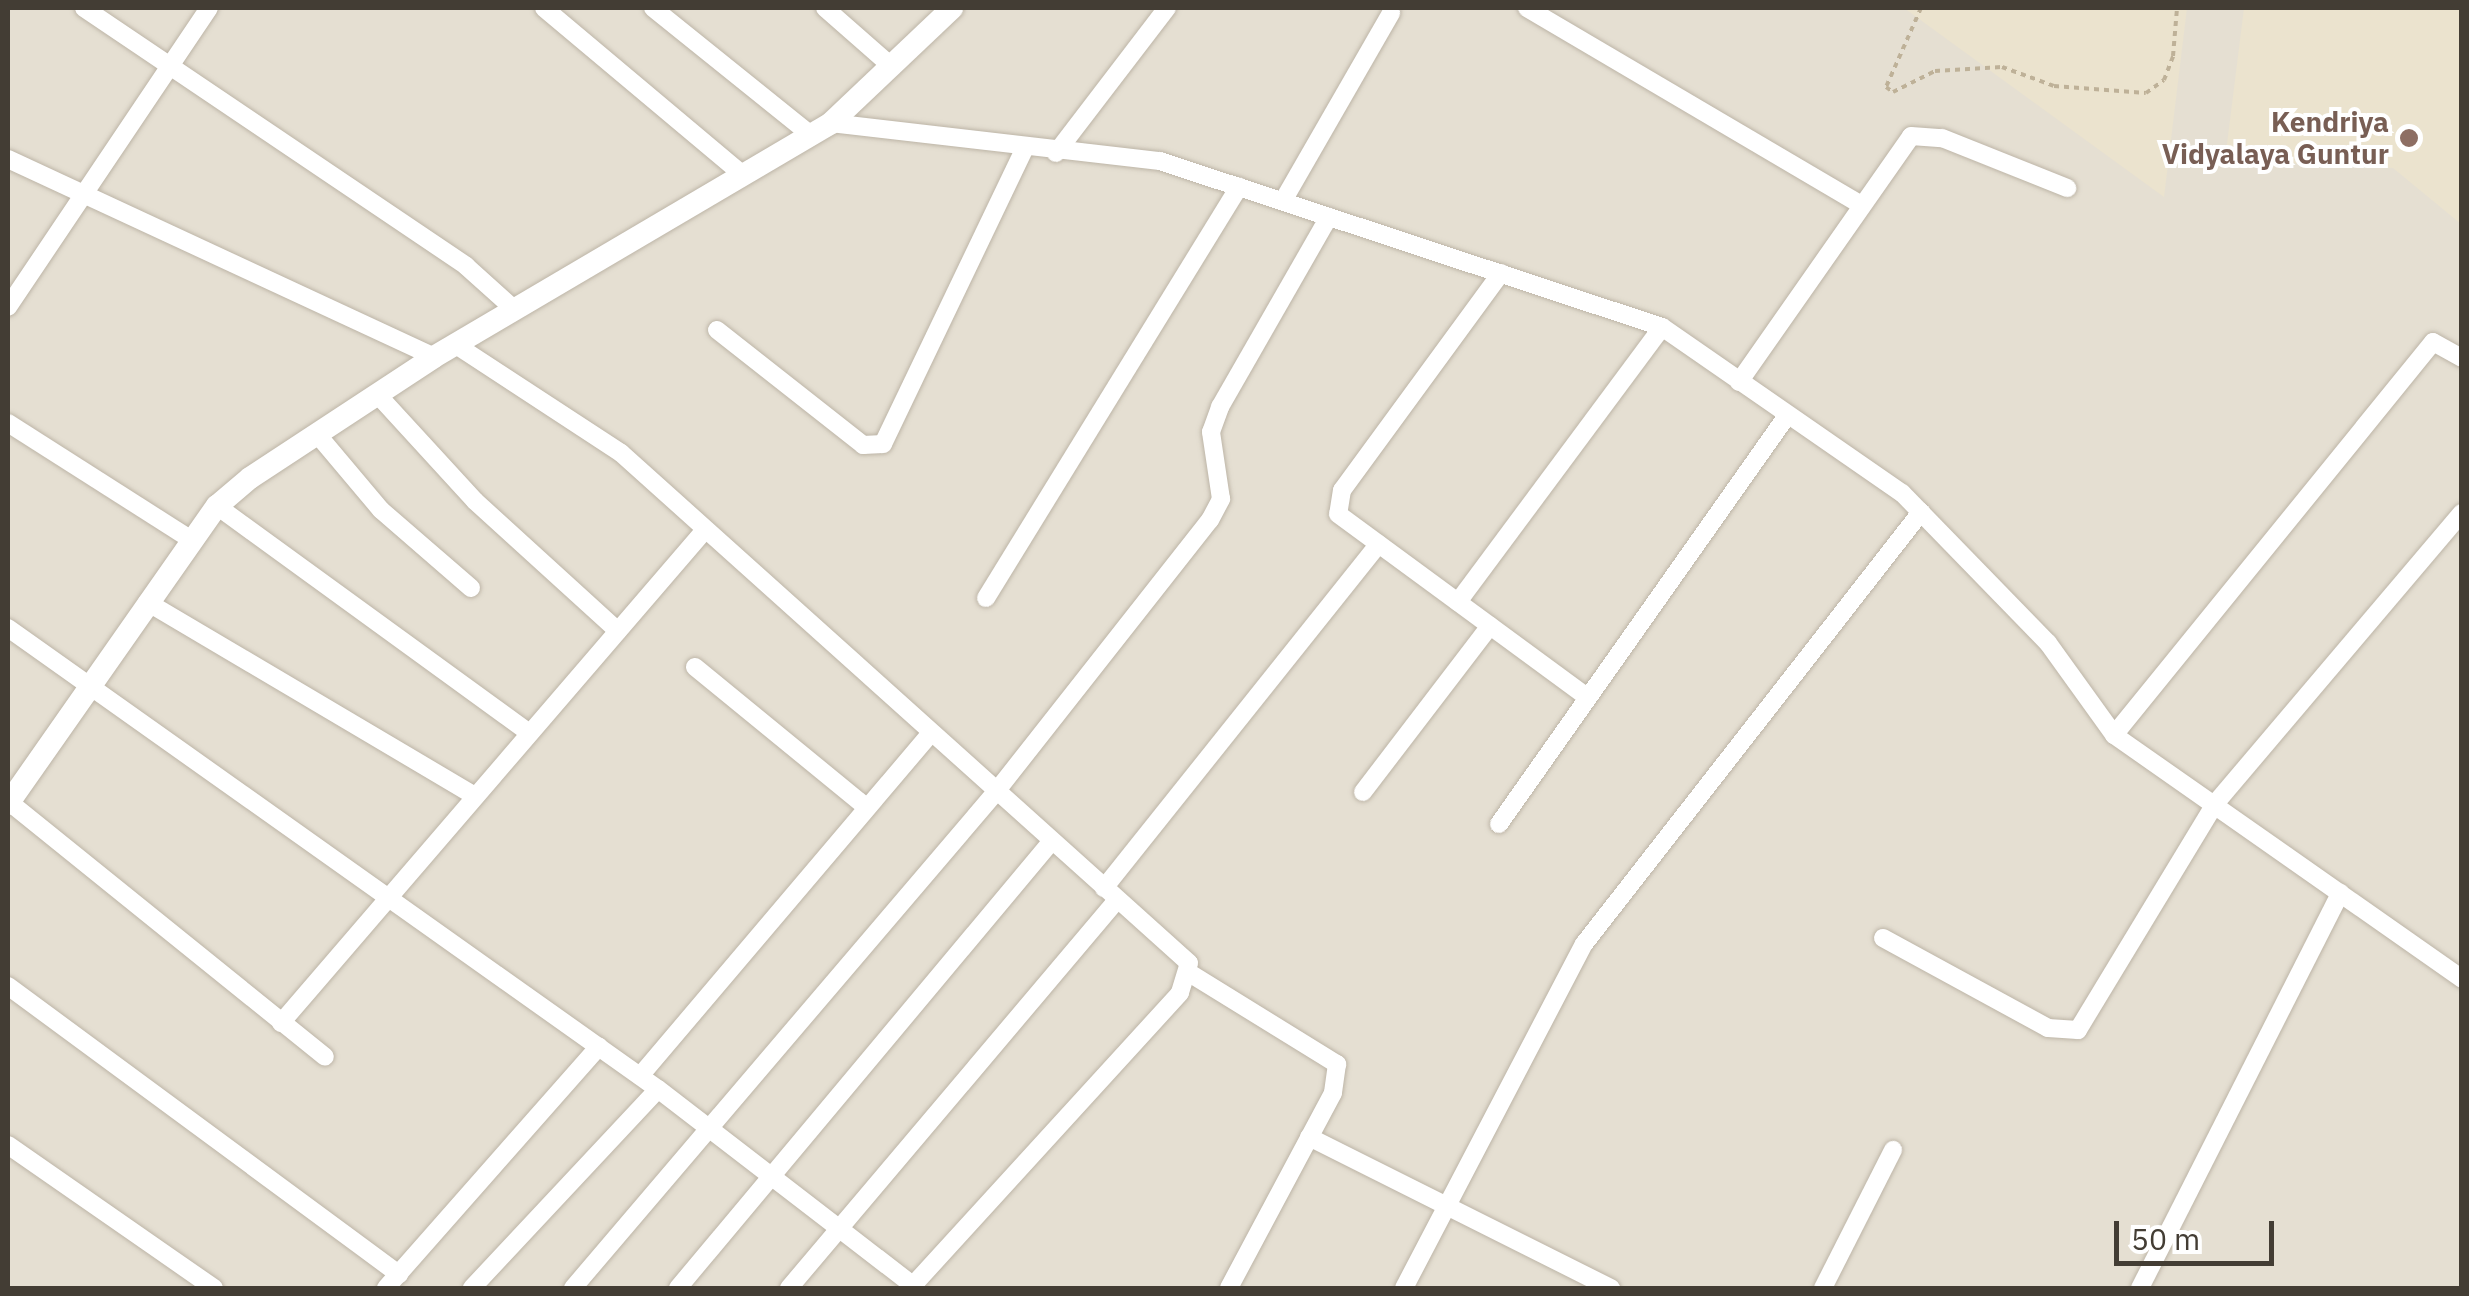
<!DOCTYPE html>
<style>
body{margin:0}
#map{position:relative;width:2469px;height:1296px;overflow:hidden;background:#f2eee4;font-family:"IBM Plex Sans",sans-serif}
div>[style]{position:absolute}
[style*='--x']{left:calc(var(--x)*1px);top:calc(var(--y)*1px);width:calc(var(--w)*1px);rotate:calc(var(--a)*1deg)}
.residential>*{inset:0;background:#e5dfd2}
.education>*{inset:0;background:#ebe3ce}
.path>*{height:4px;margin-top:-2px;transform-origin:0;background:repeating-linear-gradient(90deg,#beb198 0 5px,transparent 0 10px)}
.roads{filter:drop-shadow(0 0 2px #bdb5a7) drop-shadow(0 0 2px #bdb5a7)}
.minor>*{height:18px;margin:-9px;padding:0 9px;transform-origin:9px;border-radius:9px;background:#fff}
.tertiary>*{height:22px;margin:-11px;padding:0 11px;transform-origin:11px;border-radius:11px;background:#fff}
.dots>*{width:28px;height:28px;translate:-50% -50%;box-sizing:border-box;border:5px solid #fff;border-radius:50%}
span{translate:-50% -50%;white-space:nowrap;text-align:center;line-height:1.15;-webkit-text-stroke:8px #fff;paint-order:stroke}
.education-label{font-size:28px;color:#785e54;font-weight:700}
.right{translate:-100% -50%;text-align:right}
.frame{position:absolute;inset:0;border:10px solid #433d34;pointer-events:none}
.scale{position:absolute;left:2114px;top:1221px;width:160px;height:45px;box-sizing:border-box;border:5px solid #433d34;border-top:0;padding-left:12px;font-size:30px;line-height:35px;white-space:nowrap;color:#433d34;-webkit-text-stroke:8px #fff;paint-order:stroke}
</style>
<div id="map">
<div class="residential">
<div style="clip-path:polygon(8px 8px,2461px 8px,2461px 1288px,8px 1288px)"></div>
</div>
<div class="education">
<div style="clip-path:polygon(1904px 8px,2187px 8px,2164px 197px)"></div>
<div style="clip-path:polygon(2244px 8px,2461px 8px,2461px 224px,2393px 168px,2225px 160px)"></div>
</div>
<div class="path">
<div style="--x:1921;--y:8;--w:86;--a:113.9"></div>
<div style="--x:1886;--y:87;--w:9;--a:36"></div>
<div style="--x:1893;--y:92;--w:47;--a:-26.6"></div>
<div style="--x:1935;--y:71;--w:67;--a:-3.4"></div>
<div style="--x:2002;--y:67;--w:55;--a:20.1"></div>
<div style="--x:2054;--y:86;--w:92;--a:4.4"></div>
<div style="--x:2146;--y:93;--w:22;--a:-36"></div>
<div style="--x:2164;--y:80;--w:26;--a:-69"></div>
<div style="--x:2173;--y:56;--w:48;--a:-85.2"></div>
</div>
<div class="roads">
<div class="minor">
<div style="--x:84;--y:8;--w:461;--a:34"></div>
<div style="--x:466;--y:266;--w:66;--a:41.9"></div>
<div style="--x:544;--y:8;--w:260;--a:40"></div>
<div style="--x:653;--y:8;--w:203;--a:38.8"></div>
<div style="--x:825;--y:8;--w:88;--a:41.3"></div>
<div style="--x:1527;--y:8;--w:386;--a:30.5"></div>
<div style="--x:831;--y:123;--w:331;--a:6.6"></div>
<div style="--x:1160;--y:161;--w:529;--a:18.3"></div>
<div style="--x:1662;--y:327;--w:292;--a:34.7"></div>
<div style="--x:1902;--y:493;--w:209;--a:45.8"></div>
<div style="--x:2048;--y:643;--w:113;--a:54.3"></div>
<div style="--x:2114;--y:735;--w:425;--a:35"></div>
<div style="--x:1056;--y:153;--w:183;--a:-52.6"></div>
<div style="--x:8;--y:159;--w:470;--a:24.9"></div>
<div style="--x:1283;--y:201;--w:217;--a:-60.1"></div>
<div style="--x:1501;--y:273;--w:269;--a:126.2"></div>
<div style="--x:1342;--y:490;--w:24;--a:99"></div>
<div style="--x:1338;--y:514;--w:308;--a:36.3"></div>
<div style="--x:8;--y:307;--w:360;--a:-56.1"></div>
<div style="--x:717;--y:330;--w:186;--a:38.2"></div>
<div style="--x:863;--y:445;--w:20;--a:-3"></div>
<div style="--x:883;--y:444;--w:326;--a:-64.4"></div>
<div style="--x:456;--y:345;--w:197;--a:33.2"></div>
<div style="--x:621;--y:453;--w:763;--a:41.92"></div>
<div style="--x:1189;--y:963;--w:31;--a:107"></div>
<div style="--x:1180;--y:993;--w:399;--a:132.4"></div>
<div style="--x:1739;--y:382;--w:300;--a:-55"></div>
<div style="--x:1911;--y:136;--w:31;--a:4"></div>
<div style="--x:1942;--y:138;--w:135;--a:21.8"></div>
<div style="--x:377;--y:394;--w:145;--a:47.5"></div>
<div style="--x:475;--y:501;--w:193;--a:42.3"></div>
<div style="--x:8;--y:423;--w:219;--a:32.5"></div>
<div style="--x:317;--y:434;--w:99;--a:49.9"></div>
<div style="--x:381;--y:510;--w:119;--a:40.9"></div>
<div style="--x:217;--y:506;--w:384;--a:36"></div>
<div style="--x:986;--y:598;--w:483;--a:-58.4"></div>
<div style="--x:147;--y:602;--w:377;--a:30.6"></div>
<div style="--x:1458;--y:602;--w:342;--a:-53.4"></div>
<div style="--x:8;--y:628;--w:797;--a:35.35"></div>
<div style="--x:658;--y:1089;--w:323;--a:37.6"></div>
<div style="--x:695;--y:667;--w:222;--a:39.3"></div>
<div style="--x:2114;--y:735;--w:506;--a:-50.93"></div>
<div style="--x:2433;--y:342;--w:33;--a:29"></div>
<div style="--x:1363;--y:792;--w:209;--a:-52.6"></div>
<div style="--x:8;--y:801;--w:407;--a:38.9"></div>
<div style="--x:1499;--y:824;--w:499;--a:-54.8"></div>
<div style="--x:1104;--y:888;--w:440;--a:-51.4"></div>
<div style="--x:1883;--y:938;--w:188;--a:28.6"></div>
<div style="--x:2048;--y:1028;--w:30;--a:4"></div>
<div style="--x:2078;--y:1030;--w:263;--a:-58.8"></div>
<div style="--x:2214;--y:805;--w:383;--a:-49.7"></div>
<div style="--x:1191;--y:974;--w:172;--a:31.7"></div>
<div style="--x:1337;--y:1064;--w:29;--a:98"></div>
<div style="--x:1333;--y:1093;--w:221;--a:118.1"></div>
<div style="--x:8;--y:986;--w:486;--a:36.4"></div>
<div style="--x:281;--y:1023;--w:649;--a:-49.31"></div>
<div style="--x:640;--y:1076;--w:447;--a:-49.7"></div>
<div style="--x:1309;--y:1137;--w:338;--a:26.6"></div>
<div style="--x:8;--y:1145;--w:251;--a:34.8"></div>
<div style="--x:386;--y:1288;--w:322;--a:-48.6"></div>
<div style="--x:472;--y:1288;--w:272;--a:-46.9"></div>
<div style="--x:573;--y:1288;--w:650;--a:-49.55"></div>
<div style="--x:995;--y:793;--w:347;--a:-51.8"></div>
<div style="--x:1210;--y:520;--w:24;--a:-62"></div>
<div style="--x:1221;--y:499;--w:68;--a:-98.5"></div>
<div style="--x:1211;--y:432;--w:27;--a:-70"></div>
<div style="--x:1220;--y:407;--w:219;--a:-60.2"></div>
<div style="--x:678;--y:1288;--w:581;--a:-50.09"></div>
<div style="--x:789;--y:1288;--w:508;--a:-49.79"></div>
<div style="--x:1404;--y:1288;--w:388;--a:-62.4"></div>
<div style="--x:1584;--y:944;--w:548;--a:-52.04"></div>
<div style="--x:1823;--y:1288;--w:155;--a:-63.1"></div>
<div style="--x:2140;--y:1288;--w:443;--a:-63.1"></div>
</div>
<div class="tertiary">
<div style="--x:8;--y:804;--w:364;--a:-55"></div>
<div style="--x:217;--y:506;--w:43;--a:-40.3"></div>
<div style="--x:250;--y:478;--w:220;--a:-33.3"></div>
<div style="--x:434;--y:357;--w:461;--a:-30.5"></div>
<div style="--x:831;--y:123;--w:167;--a:-43.5"></div>
</div>
</div>
<div class="dots">
<div style="left:2409px;top:138px;background:#8d6e63"></div>
</div>
<div class="education-label">
<span class="right" style="left:2389px;top:138px">Kendriya<br>Vidyalaya Guntur</span>
</div>
<div class="frame"></div>
<div class="scale">50 m</div>
</div>
